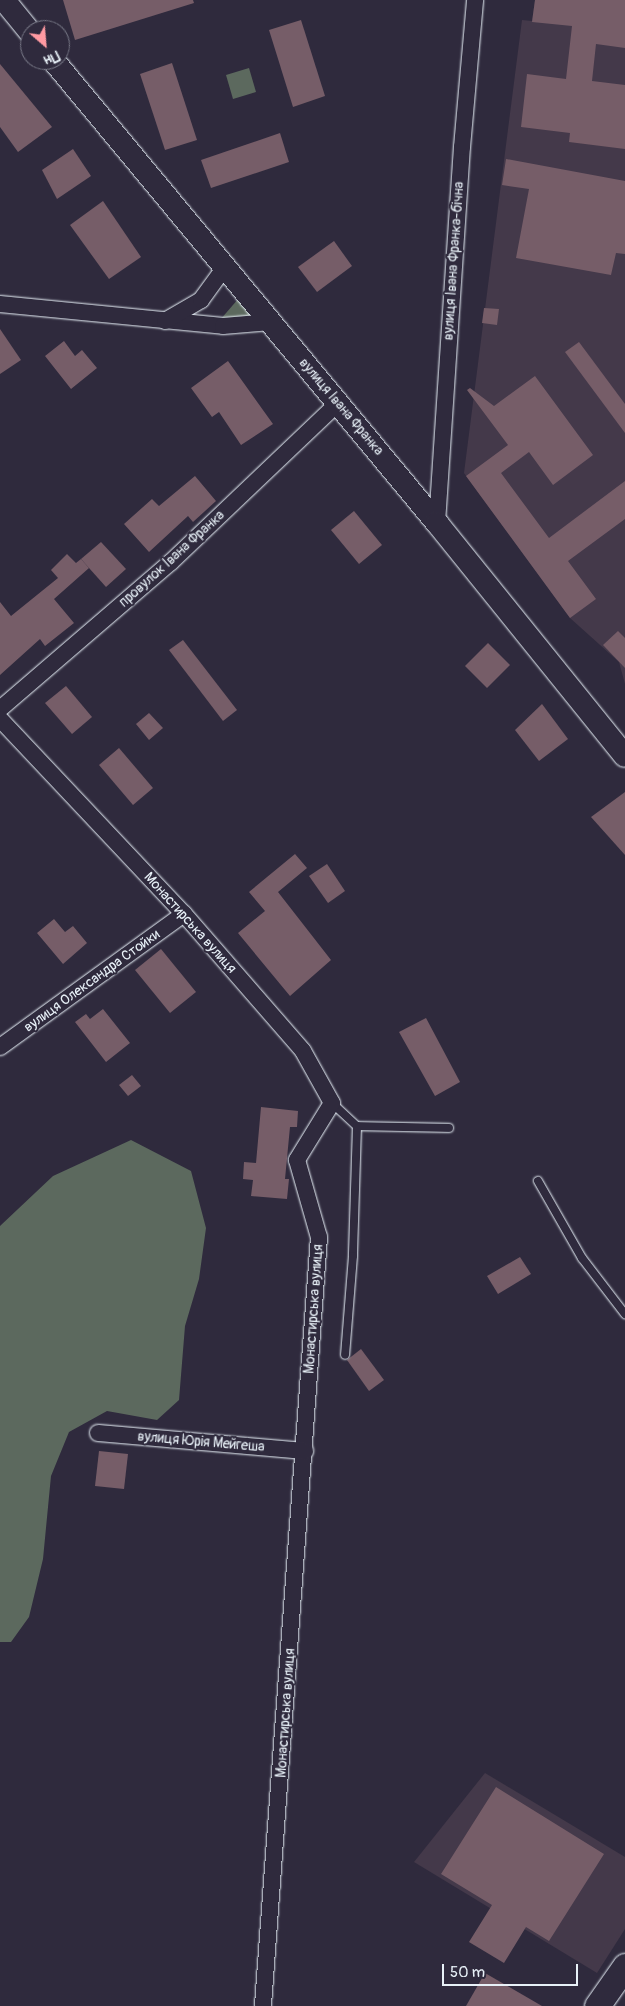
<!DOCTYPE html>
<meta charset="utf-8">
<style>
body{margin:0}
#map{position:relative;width:625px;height:2006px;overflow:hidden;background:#2f2a3d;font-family:Pangolin,sans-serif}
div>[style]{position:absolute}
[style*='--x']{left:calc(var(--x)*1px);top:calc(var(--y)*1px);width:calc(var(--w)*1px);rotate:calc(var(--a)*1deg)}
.built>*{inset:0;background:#44394a}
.green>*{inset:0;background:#5c695e}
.building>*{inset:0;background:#765d68}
.roads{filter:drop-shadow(0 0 1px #e8f1f8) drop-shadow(0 0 1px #e8f1f8)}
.lane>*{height:8px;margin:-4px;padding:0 4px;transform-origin:4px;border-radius:4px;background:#2f2a3d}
.street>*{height:16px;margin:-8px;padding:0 8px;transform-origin:8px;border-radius:8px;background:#2f2a3d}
.secondary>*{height:22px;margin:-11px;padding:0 11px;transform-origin:11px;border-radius:11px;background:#2f2a3d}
.primary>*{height:25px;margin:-12.5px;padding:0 12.5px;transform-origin:12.5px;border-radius:12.5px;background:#2f2a3d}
span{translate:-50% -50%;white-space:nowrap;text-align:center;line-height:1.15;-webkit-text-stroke:4px #2f2a3d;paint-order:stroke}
.street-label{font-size:14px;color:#e8f1f8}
.north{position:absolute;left:20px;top:20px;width:50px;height:50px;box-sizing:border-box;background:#2f2a3d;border:1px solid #797a88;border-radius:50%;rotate:153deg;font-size:14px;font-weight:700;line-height:20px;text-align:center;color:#e8f1f8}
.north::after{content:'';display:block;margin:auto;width:18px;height:22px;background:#ff9aa2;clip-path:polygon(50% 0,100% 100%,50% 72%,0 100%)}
.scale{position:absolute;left:442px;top:1964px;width:136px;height:22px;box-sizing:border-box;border:2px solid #e8f1f8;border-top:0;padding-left:6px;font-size:15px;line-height:18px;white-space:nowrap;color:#e8f1f8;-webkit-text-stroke:4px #2f2a3d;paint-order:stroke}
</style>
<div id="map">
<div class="built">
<div style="clip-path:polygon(535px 0,625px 0,625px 684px,619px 662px,570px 618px,464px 473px,522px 20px,532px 21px)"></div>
<div style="clip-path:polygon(485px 1773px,625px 1857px,625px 1929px,597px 1973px,414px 1862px)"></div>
</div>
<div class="green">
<div style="clip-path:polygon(249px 68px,256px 92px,233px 99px,226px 75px)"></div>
<div style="clip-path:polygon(239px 298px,261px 319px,220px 320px)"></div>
<div style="clip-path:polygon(131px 1140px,191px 1171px,206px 1228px,199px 1279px,185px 1326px,179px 1400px,157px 1420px,107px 1411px,69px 1432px,51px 1476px,43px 1559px,29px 1617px,11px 1642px,0 1642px,0 1226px,53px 1176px)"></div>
</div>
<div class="building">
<div style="clip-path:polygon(63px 0,193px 0,194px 3px,75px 40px)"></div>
<div style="clip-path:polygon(535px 0,625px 0,625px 48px,596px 44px,592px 81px,625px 85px,625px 149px,569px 142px,570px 133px,521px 127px,527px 74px,566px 79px,572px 26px,532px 22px)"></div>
<div style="clip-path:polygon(301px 20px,325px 96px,293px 107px,269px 30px)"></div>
<div style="clip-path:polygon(172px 63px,197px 140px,165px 150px,140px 74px)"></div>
<div style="clip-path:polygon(0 64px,52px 127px,18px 152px,0 127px)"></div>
<div style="clip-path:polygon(280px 133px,289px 162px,211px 188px,201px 160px)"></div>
<div style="clip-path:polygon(73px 149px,91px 176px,57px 199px,42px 170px)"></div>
<div style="clip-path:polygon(506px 159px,625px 181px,625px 254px,616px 253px,611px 275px,516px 258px,529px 189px,502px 185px)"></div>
<div style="clip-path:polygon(103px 201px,141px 257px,109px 279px,70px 225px)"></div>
<div style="clip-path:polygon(334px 241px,352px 266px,317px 292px,298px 267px)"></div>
<div style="clip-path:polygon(484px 308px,499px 309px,497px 325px,482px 323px)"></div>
<div style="clip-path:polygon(0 329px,21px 360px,0 374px)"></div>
<div style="clip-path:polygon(64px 341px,75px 356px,82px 350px,97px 368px,71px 389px,45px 356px)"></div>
<div style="clip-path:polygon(579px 342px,625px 404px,625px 433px,565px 352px)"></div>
<div style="clip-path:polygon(228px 361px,273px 424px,241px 445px,219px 412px,212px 417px,191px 388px)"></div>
<div style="clip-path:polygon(535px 376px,593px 455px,553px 485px,529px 452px,501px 473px,549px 538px,625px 481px,625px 519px,568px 561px,596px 599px,570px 618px,466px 476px,508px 445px,467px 390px,470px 388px,494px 406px)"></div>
<div style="clip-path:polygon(195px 476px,216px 501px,193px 522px,188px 516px,149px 552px,124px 524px,152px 499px,159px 506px)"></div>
<div style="clip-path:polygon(354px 511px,382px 545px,359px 564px,331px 530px)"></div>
<div style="clip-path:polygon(101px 542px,126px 569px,106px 587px,81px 559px)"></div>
<div style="clip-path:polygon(67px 554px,76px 563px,81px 559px,89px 568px,54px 599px,74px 623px,45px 646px,40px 639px,0 675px,0 602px,11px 616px,58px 578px,51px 570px)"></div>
<div style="clip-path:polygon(618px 631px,625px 638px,625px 668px,603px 645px)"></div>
<div style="clip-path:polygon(183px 640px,237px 710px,223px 721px,169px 650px)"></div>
<div style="clip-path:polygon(488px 643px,510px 665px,487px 688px,465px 666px)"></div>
<div style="clip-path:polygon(66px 686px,92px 717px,72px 734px,45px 703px)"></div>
<div style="clip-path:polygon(542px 704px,568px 739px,539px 761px,515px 730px)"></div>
<div style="clip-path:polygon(149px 713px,163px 728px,149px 740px,136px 724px)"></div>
<div style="clip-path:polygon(119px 748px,153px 788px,133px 805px,99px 765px)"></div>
<div style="clip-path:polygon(625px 792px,625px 855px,591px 817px)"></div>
<div style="clip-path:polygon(295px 854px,307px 868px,278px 892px,331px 960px,290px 996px,238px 933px,265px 911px,249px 892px)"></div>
<div style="clip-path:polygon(327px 864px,345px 891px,328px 903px,309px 876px)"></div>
<div style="clip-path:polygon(54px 919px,65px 932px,73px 926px,87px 943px,63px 964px,37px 933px)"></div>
<div style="clip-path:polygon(161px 949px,196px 992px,170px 1013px,135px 970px)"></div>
<div style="clip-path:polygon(103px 1009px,130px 1043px,106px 1062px,75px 1022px,86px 1014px,90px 1019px)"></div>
<div style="clip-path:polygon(426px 1018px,460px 1082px,435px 1096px,399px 1032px)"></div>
<div style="clip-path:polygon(132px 1075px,141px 1086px,128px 1096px,119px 1085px)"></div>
<div style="clip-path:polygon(261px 1107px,298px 1111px,297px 1127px,290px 1127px,285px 1179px,289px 1179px,287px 1199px,251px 1196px,253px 1180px,243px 1179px,244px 1162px,256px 1163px)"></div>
<div style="clip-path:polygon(520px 1257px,531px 1274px,498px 1294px,487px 1276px)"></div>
<div style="clip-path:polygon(361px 1349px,384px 1380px,369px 1391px,347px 1360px)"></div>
<div style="clip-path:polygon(99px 1451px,128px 1454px,124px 1489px,95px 1486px)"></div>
<div style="clip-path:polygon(496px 1787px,604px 1854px,549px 1941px,526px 1927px,504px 1963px,469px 1942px,492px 1905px,441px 1874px)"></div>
<div style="clip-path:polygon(485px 1973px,542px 2006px,466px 2006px)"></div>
</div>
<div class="roads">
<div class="lane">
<div style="--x:332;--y:1103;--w:34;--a:43"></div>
<div style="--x:357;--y:1126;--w:130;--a:91.8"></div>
<div style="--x:353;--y:1256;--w:99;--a:94.6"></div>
<div style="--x:357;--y:1126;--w:92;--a:1.2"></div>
<div style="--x:538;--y:1181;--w:89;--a:60.3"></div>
<div style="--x:582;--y:1258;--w:71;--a:52.5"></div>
</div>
<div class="street">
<div style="--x:0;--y:304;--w:224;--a:5.6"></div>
<div style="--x:223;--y:326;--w:48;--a:-4.8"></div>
<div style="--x:165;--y:321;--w:42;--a:-30.3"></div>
<div style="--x:201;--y:300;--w:41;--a:-54"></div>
<div style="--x:437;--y:523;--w:377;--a:-86.2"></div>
<div style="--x:462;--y:147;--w:148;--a:-84.9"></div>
<div style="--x:0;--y:709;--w:225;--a:-40.7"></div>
<div style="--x:171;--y:562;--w:231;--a:-43.6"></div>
<div style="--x:0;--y:719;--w:268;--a:46.7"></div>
<div style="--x:184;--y:914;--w:181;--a:49"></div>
<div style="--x:303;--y:1051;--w:60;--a:60.9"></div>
<div style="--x:332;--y:1103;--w:67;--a:121.6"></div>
<div style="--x:297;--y:1160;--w:80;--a:74.1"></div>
<div style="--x:319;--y:1237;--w:771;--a:94.17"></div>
<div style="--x:0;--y:1047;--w:227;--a:-35.9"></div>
<div style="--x:98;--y:1433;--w:208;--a:5"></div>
</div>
<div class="secondary">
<div style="--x:4;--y:0;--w:41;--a:50.9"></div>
<div style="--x:53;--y:60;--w:602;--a:50.33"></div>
<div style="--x:437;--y:523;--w:299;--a:51.1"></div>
</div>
<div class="primary">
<div style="--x:597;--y:2006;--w:49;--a:-55"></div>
</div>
</div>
<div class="street-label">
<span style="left:454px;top:261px;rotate:-86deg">вулиця Івана Франка-бічна</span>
<span style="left:341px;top:407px;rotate:50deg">вулиця Івана Франка</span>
<span style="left:172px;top:559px;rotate:-42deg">провулок Івана Франка</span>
<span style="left:190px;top:923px;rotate:48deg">Монастирська вулиця</span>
<span style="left:92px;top:981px;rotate:-36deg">вулиця Олександра Стойки</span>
<span style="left:314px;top:1309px;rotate:-86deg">Монастирська вулиця</span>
<span style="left:201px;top:1442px;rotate:5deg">вулиця Юрія Мейгеша</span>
<span style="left:286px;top:1713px;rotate:-86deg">Монастирська вулиця</span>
</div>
<div class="north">Пн</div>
<div class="scale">50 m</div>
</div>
